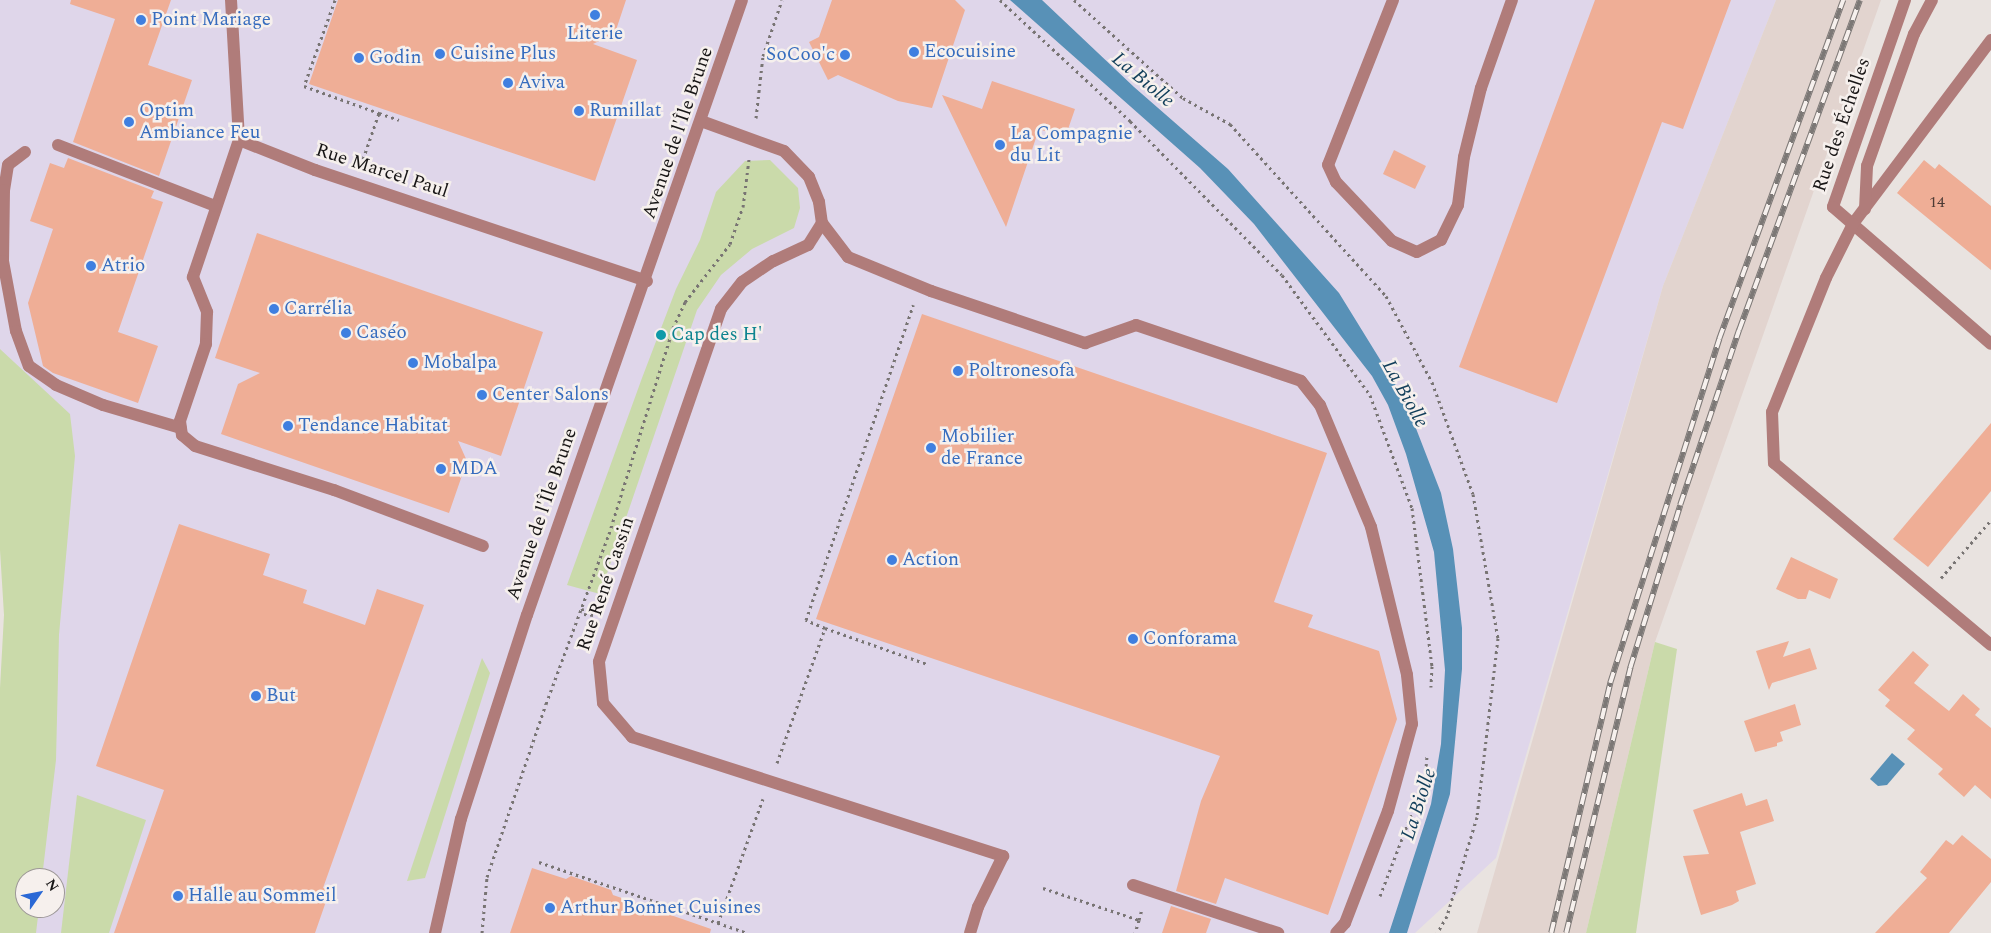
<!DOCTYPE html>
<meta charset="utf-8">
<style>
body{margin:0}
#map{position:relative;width:1991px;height:933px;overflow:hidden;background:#e9e3e0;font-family:Spectral,serif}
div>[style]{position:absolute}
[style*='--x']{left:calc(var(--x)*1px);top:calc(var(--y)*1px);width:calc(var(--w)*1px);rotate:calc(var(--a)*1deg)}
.commercial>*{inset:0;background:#dfd6ea}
.built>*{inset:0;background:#e2d4cf}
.green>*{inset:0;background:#cadaaa}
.water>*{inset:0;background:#5891b7}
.building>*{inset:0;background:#efae96}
.path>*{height:3px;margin-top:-1.5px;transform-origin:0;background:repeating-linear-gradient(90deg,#787473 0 2.5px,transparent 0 6.5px)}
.service>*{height:12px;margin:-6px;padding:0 6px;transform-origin:6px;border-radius:6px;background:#b07c7a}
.minor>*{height:12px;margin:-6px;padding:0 6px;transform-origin:6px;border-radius:6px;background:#b07c7a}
.tertiary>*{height:12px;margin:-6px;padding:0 6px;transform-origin:6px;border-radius:6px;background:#b07c7a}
.rail>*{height:5.5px;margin-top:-2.75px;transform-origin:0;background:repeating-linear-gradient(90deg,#f6f0ed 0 11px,#7c7876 0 22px);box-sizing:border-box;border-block:1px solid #7c7876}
.dots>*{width:14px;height:14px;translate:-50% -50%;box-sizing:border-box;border:2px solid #f6f0ed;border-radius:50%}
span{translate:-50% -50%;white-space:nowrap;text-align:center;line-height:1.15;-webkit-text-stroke:5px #f6f0ed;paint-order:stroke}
.number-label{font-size:16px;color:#4d3b35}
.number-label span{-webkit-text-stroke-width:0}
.shop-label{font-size:19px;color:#366cbe}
.left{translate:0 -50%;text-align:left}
.right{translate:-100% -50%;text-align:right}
.street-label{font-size:19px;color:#171515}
.culture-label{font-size:19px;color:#0d838f}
.water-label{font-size:20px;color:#113e5a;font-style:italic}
.north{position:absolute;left:15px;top:868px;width:50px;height:50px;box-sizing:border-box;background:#f6f0ed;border:1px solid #9d9897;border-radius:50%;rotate:57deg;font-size:14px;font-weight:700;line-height:20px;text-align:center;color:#171515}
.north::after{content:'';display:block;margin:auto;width:18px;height:22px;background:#2a68d5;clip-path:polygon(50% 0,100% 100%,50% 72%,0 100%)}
</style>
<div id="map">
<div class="commercial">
<div style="clip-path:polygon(evenodd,0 0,1776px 0,1663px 286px,1496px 858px,1415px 933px,16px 933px,0 393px,0 0,25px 878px,55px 878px,55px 908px,25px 908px,25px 878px)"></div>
</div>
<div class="built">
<div style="clip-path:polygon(1776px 0,1881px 0,1655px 642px,1586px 933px,1477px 933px,1663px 286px)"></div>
</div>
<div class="green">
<div style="clip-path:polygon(770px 160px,798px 188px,800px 208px,794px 228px,752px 249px,721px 275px,697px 310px,600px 594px,567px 585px,642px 378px,676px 289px,700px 240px,716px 192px,745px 161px)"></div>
<div style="clip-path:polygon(0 349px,70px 414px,75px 456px,59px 635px,56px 760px,42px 878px,25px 878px,25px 908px,39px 908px,36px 933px,0 933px,0 688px,4px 615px,0 550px)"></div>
<div style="clip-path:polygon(1655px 642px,1677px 649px,1636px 933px,1586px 933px)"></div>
<div style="clip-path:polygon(482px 658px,490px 673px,425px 878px,407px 881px)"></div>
<div style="clip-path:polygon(77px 795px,146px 820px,109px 933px,61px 933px)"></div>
</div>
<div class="water">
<div style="clip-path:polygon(1010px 0,1042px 0,1134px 87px,1228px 169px,1339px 293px,1405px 400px,1441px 493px,1453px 549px,1462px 628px,1462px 669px,1450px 794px,1407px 933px,1389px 933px,1431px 804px,1441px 744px,1445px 670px,1434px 552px,1406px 454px,1388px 405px,1372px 376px,1254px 224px,1200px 168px)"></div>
<div style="clip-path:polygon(1892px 753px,1905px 764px,1887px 785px,1878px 786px,1870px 779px)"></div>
</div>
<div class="building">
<div style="clip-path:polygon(71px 0,171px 0,148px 65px,192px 80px,159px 176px,73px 142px,115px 19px,70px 4px)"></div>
<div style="clip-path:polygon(338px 0,626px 0,615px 33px,593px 44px,637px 60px,595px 181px,309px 84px)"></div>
<div style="clip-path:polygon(832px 0,955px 0,965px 10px,932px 108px,898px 101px,838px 75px,828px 80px,809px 42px,819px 37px)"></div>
<div style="clip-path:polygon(1595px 0,1731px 0,1683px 129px,1662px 122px,1557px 403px,1459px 367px)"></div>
<div style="clip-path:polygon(992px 81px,1075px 109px,1065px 138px,1039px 129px,1006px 227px,942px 95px,982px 109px)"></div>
<div style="clip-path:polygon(1394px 150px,1426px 166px,1415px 189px,1383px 174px)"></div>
<div style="clip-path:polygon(68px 158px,154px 191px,151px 198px,163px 202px,118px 332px,158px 346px,138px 403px,53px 373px,43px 366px,28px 303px,53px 229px,30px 221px,50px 163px,64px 168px)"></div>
<div style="clip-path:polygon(1924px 160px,1935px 169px,1939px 164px,1991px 206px,1991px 270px,1897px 193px)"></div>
<div style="clip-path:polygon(257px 233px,543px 332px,501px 456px,458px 441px,467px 461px,449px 513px,221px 434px,238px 384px,260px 373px,215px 358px)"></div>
<div style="clip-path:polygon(922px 314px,1327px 453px,1274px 602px,1313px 615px,1308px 627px,1379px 651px,1397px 719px,1328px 915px,1225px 878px,1216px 904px,1176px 891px,1201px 801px,1220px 756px,816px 619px)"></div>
<div style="clip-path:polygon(1991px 423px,1991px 491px,1928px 567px,1893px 539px)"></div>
<div style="clip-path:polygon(179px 524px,270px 554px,263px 575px,307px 590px,303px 603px,365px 625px,377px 589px,424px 605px,323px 888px,330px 890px,315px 933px,114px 933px,164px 790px,96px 766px)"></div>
<div style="clip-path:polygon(1791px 557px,1838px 579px,1830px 599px,1809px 590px,1806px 599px,1798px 599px,1776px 589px)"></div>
<div style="clip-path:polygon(1789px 641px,1783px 657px,1810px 648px,1817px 669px,1772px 683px,1769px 690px,1756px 651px)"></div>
<div style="clip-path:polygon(1913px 651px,1929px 665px,1914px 683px,1949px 711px,1963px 694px,1980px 709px,1975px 715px,1991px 728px,1991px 799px,1975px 785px,1964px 797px,1938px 774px,1943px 769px,1907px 739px,1915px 730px,1885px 706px,1890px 700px,1878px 690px)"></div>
<div style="clip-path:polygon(1795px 704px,1801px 725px,1780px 732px,1783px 741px,1777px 743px,1777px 746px,1755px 752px,1744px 721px)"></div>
<div style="clip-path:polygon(1742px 793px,1746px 806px,1767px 799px,1774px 821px,1740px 832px,1756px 884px,1736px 891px,1739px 901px,1732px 905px,1701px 915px,1683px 856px,1709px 854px,1693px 810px)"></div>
<div style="clip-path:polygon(1962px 835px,1991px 859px,1991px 882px,1949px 933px,1875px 933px,1927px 878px,1920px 872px,1946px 840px,1953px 845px)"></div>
<div style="clip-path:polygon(532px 868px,566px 879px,571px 876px,611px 890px,613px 895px,711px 929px,710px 933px,510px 933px)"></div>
<div style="clip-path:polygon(1171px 906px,1211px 919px,1206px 933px,1162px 933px)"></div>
</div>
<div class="path">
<div style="--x:335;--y:0;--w:91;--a:109.8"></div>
<div style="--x:304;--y:86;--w:80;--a:19.8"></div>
<div style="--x:1000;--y:0;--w:178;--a:42.9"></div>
<div style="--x:1130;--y:121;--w:216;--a:45.4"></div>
<div style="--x:1282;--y:275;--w:149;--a:53.7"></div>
<div style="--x:1370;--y:395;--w:121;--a:69.6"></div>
<div style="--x:1412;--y:508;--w:159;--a:82.8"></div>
<div style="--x:1432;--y:666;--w:21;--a:93"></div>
<div style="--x:1074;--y:0;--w:147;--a:42"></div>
<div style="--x:1183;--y:98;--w:54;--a:29"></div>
<div style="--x:1230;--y:124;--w:232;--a:47.8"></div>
<div style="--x:1386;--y:296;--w:98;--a:61.9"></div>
<div style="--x:1432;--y:382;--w:119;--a:69.9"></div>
<div style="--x:1473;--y:494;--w:146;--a:80.2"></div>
<div style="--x:1498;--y:638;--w:180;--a:96.7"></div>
<div style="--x:1477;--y:817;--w:103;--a:106.9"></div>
<div style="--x:1447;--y:916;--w:20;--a:120"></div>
<div style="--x:756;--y:118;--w:62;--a:-83.6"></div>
<div style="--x:763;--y:56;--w:59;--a:-71.3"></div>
<div style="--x:361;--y:165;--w:55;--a:-70.9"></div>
<div style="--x:379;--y:113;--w:21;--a:19"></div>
<div style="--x:1941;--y:578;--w:77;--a:-49.2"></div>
<div style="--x:582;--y:608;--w:6;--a:72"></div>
<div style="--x:584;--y:614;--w:10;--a:6"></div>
<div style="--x:825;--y:628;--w:21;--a:-157"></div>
<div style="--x:806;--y:620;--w:333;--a:-71.2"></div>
<div style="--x:777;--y:763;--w:143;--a:-70.4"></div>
<div style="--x:825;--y:628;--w:108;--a:19.4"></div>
<div style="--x:539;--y:862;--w:220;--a:18.8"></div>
<div style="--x:1043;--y:888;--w:101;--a:18.4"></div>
<div style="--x:1139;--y:920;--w:14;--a:107"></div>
<div style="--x:1380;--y:896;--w:125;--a:-69"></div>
<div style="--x:1425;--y:779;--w:23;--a:-85"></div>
<div style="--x:1139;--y:920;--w:11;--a:-75"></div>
<div style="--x:718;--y:923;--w:132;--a:-70.1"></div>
<div style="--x:482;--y:933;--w:56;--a:-84.9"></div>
<div style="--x:487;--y:877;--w:183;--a:-71.2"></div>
<div style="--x:546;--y:704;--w:181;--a:-69.7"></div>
<div style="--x:609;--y:534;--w:216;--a:-72.7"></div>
<div style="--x:673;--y:328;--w:29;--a:-65"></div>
<div style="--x:685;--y:302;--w:73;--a:-52.2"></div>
<div style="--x:730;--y:244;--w:39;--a:-71"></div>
<div style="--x:743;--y:207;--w:48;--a:-82.9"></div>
</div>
<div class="service">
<div style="--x:231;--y:0;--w:140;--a:86.7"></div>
<div style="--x:239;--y:140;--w:82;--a:21.5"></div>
<div style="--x:315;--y:170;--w:350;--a:18.5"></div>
<div style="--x:1393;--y:0;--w:177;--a:111.5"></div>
<div style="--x:1328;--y:165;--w:19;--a:65"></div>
<div style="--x:1336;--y:182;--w:81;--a:46.5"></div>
<div style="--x:1392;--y:241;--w:27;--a:24"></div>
<div style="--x:1417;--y:252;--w:27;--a:-27"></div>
<div style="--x:1441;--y:240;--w:39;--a:-64"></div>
<div style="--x:1458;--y:205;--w:48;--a:-82.9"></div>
<div style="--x:1464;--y:157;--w:71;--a:-76.2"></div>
<div style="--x:1481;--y:88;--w:93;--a:-70.6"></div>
<div style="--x:701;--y:121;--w:88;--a:19.9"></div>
<div style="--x:784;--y:151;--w:36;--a:46"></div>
<div style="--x:809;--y:177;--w:27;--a:68"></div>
<div style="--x:819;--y:202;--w:21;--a:82"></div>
<div style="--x:822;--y:223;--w:26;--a:122"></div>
<div style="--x:808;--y:245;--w:38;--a:155"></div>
<div style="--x:773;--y:261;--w:37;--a:146"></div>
<div style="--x:742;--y:282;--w:34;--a:128"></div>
<div style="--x:721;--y:309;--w:373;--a:109.1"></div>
<div style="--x:599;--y:662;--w:41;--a:84.4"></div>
<div style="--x:603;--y:703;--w:45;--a:49.5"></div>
<div style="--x:632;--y:737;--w:390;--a:17.8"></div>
<div style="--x:1003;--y:856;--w:57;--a:116.1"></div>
<div style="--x:978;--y:907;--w:27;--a:107"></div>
<div style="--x:239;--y:140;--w:145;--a:108.6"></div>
<div style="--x:193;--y:277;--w:38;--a:68"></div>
<div style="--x:207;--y:312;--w:32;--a:92"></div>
<div style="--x:206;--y:344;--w:81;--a:108.7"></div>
<div style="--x:180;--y:421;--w:14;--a:82"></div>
<div style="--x:182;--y:435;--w:17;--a:40"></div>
<div style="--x:195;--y:446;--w:146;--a:17.6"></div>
<div style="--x:334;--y:490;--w:159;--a:20.6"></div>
<div style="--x:58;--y:145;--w:168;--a:21.2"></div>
<div style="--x:25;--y:152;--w:21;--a:143"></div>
<div style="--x:8;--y:165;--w:25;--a:99"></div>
<div style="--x:4;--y:190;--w:71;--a:90.8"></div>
<div style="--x:3;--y:261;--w:71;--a:79.5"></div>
<div style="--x:16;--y:331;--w:37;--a:70"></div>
<div style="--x:29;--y:366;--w:33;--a:35"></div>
<div style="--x:56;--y:385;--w:51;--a:23.1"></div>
<div style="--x:103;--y:405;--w:81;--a:16.4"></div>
<div style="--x:822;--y:223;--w:43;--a:52.6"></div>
<div style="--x:848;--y:257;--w:90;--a:22.3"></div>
<div style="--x:931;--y:291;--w:163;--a:18.7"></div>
<div style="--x:1085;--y:343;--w:54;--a:-19.4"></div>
<div style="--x:1136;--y:325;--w:174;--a:18.7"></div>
<div style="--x:1301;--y:381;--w:31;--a:52"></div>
<div style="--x:1320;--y:405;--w:132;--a:67.3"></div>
<div style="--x:1371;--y:527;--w:152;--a:76.3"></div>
<div style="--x:1407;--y:675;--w:49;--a:84.2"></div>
<div style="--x:1412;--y:724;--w:90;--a:105.4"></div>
<div style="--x:1388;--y:811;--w:120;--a:111"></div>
<div style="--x:1345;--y:923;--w:13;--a:132"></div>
<div style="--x:1133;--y:885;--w:153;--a:18.3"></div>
</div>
<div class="minor">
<div style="--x:1905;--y:0;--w:219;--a:109.2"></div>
<div style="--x:1833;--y:207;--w:209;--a:40.9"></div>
<div style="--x:1991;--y:40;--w:230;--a:126.9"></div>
<div style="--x:1853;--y:224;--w:60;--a:116.6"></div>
<div style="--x:1826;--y:278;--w:144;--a:111.9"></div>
<div style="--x:1772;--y:412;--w:51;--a:87.8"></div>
<div style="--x:1774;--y:463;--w:283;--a:40"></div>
<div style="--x:1865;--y:209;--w:43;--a:-87.3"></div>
<div style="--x:1867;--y:166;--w:140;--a:-70.4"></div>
<div style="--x:1914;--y:34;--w:38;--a:-62"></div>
</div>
<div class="tertiary">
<div style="--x:435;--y:933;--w:117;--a:-77.2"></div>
<div style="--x:461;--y:819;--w:214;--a:-72.1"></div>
<div style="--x:527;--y:615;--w:651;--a:-70.73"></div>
</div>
<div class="rail">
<div style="--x:1551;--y:933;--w:257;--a:-76.7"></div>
<div style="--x:1610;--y:683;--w:361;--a:-72.4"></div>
<div style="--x:1719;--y:339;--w:361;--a:-69.9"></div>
<div style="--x:1566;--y:933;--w:273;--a:-76.4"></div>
<div style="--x:1630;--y:668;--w:170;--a:-72.9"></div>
<div style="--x:1680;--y:505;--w:185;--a:-71.4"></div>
<div style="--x:1739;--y:330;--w:351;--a:-69.9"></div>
</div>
<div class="dots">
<div style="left:595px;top:15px;background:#3f7fe0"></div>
<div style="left:141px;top:20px;background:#3f7fe0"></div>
<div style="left:914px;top:52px;background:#3f7fe0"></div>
<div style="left:440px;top:54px;background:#3f7fe0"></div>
<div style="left:845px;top:55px;background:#3f7fe0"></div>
<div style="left:359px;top:58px;background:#3f7fe0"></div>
<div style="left:508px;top:83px;background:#3f7fe0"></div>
<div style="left:579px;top:111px;background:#3f7fe0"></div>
<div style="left:129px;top:122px;background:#3f7fe0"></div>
<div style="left:1000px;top:145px;background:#3f7fe0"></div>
<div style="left:91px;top:266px;background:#3f7fe0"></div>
<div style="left:274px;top:309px;background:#3f7fe0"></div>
<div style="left:346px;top:333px;background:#3f7fe0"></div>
<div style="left:661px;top:335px;background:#0f9aa8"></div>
<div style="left:413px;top:363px;background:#3f7fe0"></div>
<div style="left:958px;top:371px;background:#3f7fe0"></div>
<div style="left:482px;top:395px;background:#3f7fe0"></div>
<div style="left:288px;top:426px;background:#3f7fe0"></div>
<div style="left:931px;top:448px;background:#3f7fe0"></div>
<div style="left:441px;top:469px;background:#3f7fe0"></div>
<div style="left:892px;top:560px;background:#3f7fe0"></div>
<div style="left:1133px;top:639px;background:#3f7fe0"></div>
<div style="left:256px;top:696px;background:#3f7fe0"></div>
<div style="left:178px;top:896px;background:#3f7fe0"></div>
<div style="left:550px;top:908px;background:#3f7fe0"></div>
</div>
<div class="number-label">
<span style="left:1937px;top:202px">14</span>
</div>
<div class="shop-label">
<span class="left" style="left:151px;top:20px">Point Mariage</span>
<span style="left:595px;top:34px">Literie</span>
<span class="left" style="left:924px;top:52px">Ecocuisine</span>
<span class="left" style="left:450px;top:54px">Cuisine Plus</span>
<span class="right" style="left:835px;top:55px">SoCoo'c</span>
<span class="left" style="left:369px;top:58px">Godin</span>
<span class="left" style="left:518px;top:83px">Aviva</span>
<span class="left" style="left:139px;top:122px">Optim<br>Ambiance Feu</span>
<span class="left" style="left:589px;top:111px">Rumillat</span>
<span class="left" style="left:1010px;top:145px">La Compagnie<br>du Lit</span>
<span class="left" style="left:101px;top:266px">Atrio</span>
<span class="left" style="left:284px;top:309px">Carrélia</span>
<span class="left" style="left:356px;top:333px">Caséo</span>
<span class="left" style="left:423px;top:363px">Mobalpa</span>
<span class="left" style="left:968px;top:371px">Poltronesofà</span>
<span class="left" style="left:492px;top:395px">Center Salons</span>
<span class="left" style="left:298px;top:426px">Tendance Habitat</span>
<span class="left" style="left:941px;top:448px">Mobilier<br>de France</span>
<span class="left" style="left:451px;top:469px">MDA</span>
<span class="left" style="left:902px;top:560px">Action</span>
<span class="left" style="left:1143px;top:639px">Conforama</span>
<span class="left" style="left:266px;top:696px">But</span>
<span class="left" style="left:188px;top:896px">Halle au Sommeil</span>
<span class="left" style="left:560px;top:908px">Arthur Bonnet Cuisines</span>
</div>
<div class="street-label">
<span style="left:1842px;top:125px;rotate:-71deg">Rue des Échelles</span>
<span style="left:678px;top:133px;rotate:-71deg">Avenue de l'Île Brune</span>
<span style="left:382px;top:171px;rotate:18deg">Rue Marcel Paul</span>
<span style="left:542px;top:514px;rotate:-71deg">Avenue de l'Île Brune</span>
<span style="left:606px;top:584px;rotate:-71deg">Rue René Cassin</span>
</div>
<div class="culture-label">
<span class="left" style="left:671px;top:335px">Cap des H'</span>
</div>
<div class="water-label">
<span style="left:1143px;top:80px;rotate:40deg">La Biolle</span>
<span style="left:1405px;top:394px;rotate:61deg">La Biolle</span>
<span style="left:1419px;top:804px;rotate:-72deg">La Biolle</span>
</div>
<div class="north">N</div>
</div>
